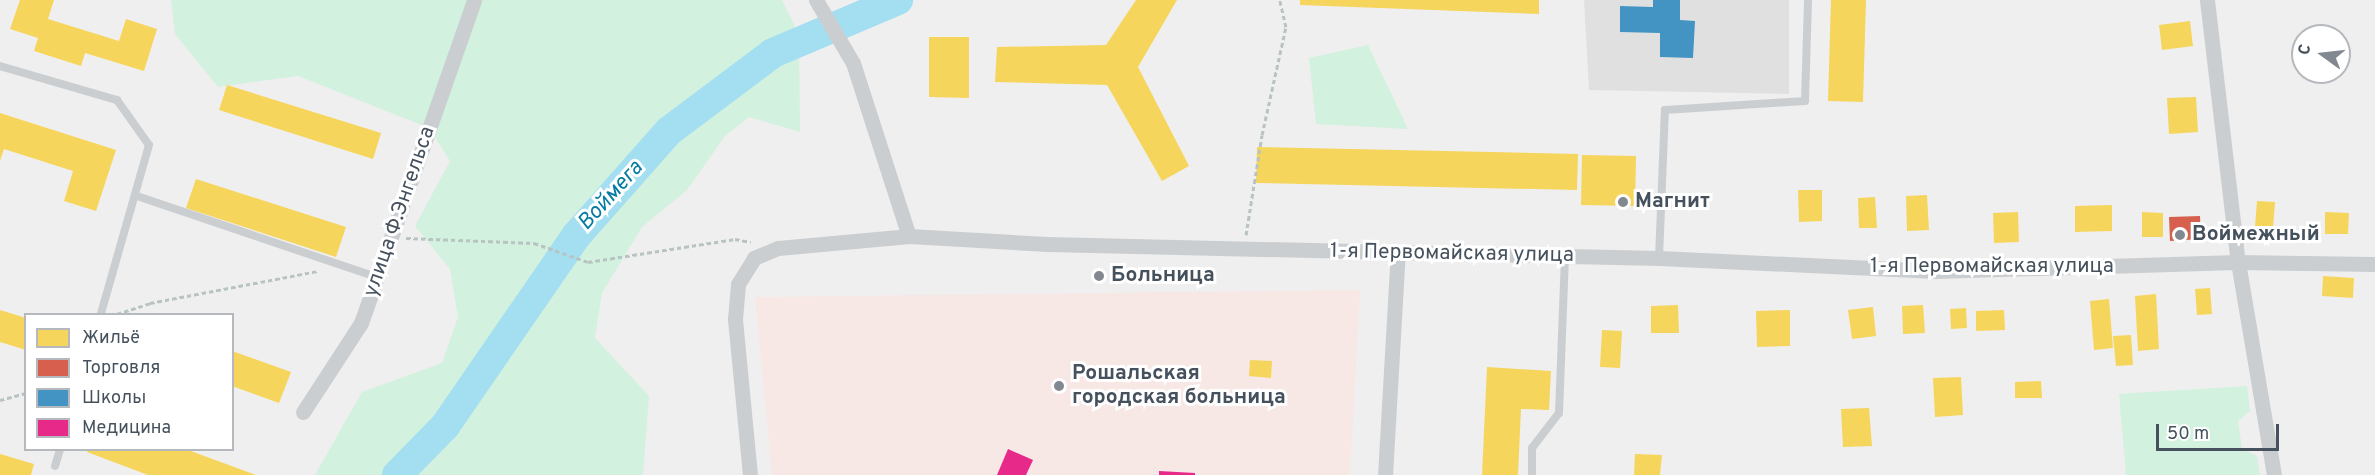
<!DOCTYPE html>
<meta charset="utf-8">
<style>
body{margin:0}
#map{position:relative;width:2375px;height:475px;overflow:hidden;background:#f0efef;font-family:Overpass,sans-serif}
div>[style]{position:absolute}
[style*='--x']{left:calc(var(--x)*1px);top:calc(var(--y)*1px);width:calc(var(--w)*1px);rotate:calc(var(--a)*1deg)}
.education>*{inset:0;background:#e1e0e1}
.medical>*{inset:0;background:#f7e7e5}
.green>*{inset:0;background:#d2f1de}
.homes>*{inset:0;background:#f6d55c}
.shops>*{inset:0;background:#d6604d}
.schools>*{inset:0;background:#4393c3}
.health>*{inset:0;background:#e7298a}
.river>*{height:30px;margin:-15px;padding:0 15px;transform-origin:15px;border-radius:15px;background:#a4def1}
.path>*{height:3px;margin-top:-1.5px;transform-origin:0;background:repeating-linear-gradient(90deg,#b7c4c1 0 4.5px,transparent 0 7.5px)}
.lane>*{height:8px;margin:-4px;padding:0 4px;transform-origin:4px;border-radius:4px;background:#cbced0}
.street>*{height:15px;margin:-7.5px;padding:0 7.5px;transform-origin:7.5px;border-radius:7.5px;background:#cbced0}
.dots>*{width:16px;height:16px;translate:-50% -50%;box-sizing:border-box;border:3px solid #fff;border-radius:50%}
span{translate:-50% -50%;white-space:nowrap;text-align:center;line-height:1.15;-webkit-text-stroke:6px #fff;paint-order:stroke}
.poi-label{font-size:21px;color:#45515d;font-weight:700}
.left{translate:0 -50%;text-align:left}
.street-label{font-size:21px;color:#45515d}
.water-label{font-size:22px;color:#047ba3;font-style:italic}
.legend{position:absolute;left:24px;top:313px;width:210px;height:138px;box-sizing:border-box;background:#fff;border:2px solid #b5b9be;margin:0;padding:8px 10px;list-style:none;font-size:18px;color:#45515d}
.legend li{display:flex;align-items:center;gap:12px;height:30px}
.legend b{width:30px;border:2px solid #b5b9be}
.north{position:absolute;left:2291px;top:24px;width:60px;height:60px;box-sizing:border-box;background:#fff;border:2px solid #b5b9be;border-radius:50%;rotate:285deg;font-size:16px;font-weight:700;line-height:24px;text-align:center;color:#45515d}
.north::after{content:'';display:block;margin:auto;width:21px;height:27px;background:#818890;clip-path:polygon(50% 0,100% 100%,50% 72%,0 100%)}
.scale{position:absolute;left:2156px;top:424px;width:123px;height:27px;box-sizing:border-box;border:3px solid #45515d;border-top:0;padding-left:8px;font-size:18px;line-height:21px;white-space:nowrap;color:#45515d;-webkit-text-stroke:4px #fff;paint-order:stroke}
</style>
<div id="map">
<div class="education">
<div style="clip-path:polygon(1584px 0,1789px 0,1789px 94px,1589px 90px)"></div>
</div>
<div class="medical">
<div style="clip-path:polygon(1360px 290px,1350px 475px,772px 475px,755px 297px)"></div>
</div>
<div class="green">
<div style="clip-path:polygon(171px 0,782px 0,799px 35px,800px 132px,749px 117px,725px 136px,687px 190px,642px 227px,602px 293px,595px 338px,649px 396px,643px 475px,315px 475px,362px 392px,442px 363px,458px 317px,450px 269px,415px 226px,450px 161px,429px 128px,298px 76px,218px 87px,175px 34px)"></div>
<div style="clip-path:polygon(1368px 45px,1408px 129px,1316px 124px,1309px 58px)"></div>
<div style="clip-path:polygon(2247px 386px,2250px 411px,2238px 421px,2242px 449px,2257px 456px,2260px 475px,2126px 475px,2119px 394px)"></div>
</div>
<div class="homes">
<div style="clip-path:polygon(20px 0,54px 0,48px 19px,119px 41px,126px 19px,157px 29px,144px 71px,85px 53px,81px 66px,34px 51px,38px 38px,10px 29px)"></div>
<div style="clip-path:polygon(1136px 0,1177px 0,1138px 67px,1189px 166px,1162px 181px,1107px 85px,995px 82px,997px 47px,1106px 45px)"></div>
<div style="clip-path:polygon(1300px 0,1539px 0,1539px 14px,1300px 5px)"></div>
<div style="clip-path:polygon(1831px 0,1866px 0,1863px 102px,1828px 101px)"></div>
<div style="clip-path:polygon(2190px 21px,2193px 46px,2162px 50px,2159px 25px)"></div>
<div style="clip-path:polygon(929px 37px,969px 37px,969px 98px,929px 97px)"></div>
<div style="clip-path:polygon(227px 85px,381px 133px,373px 159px,219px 110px)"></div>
<div style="clip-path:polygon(2196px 97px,2198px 132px,2169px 134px,2167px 98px)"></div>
<div style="clip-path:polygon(0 113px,116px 150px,96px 211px,64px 201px,73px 171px,4px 149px,0 161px)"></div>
<div style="clip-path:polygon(1257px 147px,1578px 154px,1577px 190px,1256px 183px)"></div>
<div style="clip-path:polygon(1582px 155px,1636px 156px,1635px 206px,1581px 205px)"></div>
<div style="clip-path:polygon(196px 179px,346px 227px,336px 257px,186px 208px)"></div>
<div style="clip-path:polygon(1798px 190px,1822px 190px,1822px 221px,1799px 222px)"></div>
<div style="clip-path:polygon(1927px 195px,1929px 230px,1907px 231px,1906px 196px)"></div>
<div style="clip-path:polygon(1875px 197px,1877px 228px,1859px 228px,1858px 198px)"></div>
<div style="clip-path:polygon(2257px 201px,2275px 202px,2273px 228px,2255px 227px)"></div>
<div style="clip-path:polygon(2112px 205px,2112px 231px,2075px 232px,2075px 206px)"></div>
<div style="clip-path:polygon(2018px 212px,2019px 242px,1994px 243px,1993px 213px)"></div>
<div style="clip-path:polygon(2142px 212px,2163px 213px,2163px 237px,2142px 237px)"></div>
<div style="clip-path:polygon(2325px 212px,2349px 213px,2348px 234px,2325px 234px)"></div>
<div style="clip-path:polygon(2323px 276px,2354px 278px,2353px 298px,2322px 296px)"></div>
<div style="clip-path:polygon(2210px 288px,2212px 314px,2197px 315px,2195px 289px)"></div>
<div style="clip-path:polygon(2156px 294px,2159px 349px,2138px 351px,2135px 296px)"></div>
<div style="clip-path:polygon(2109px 299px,2113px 348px,2094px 350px,2090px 301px)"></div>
<div style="clip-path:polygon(1678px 305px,1679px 333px,1651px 333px,1651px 306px)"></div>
<div style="clip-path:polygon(1923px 305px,1925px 333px,1903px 334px,1902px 306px)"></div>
<div style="clip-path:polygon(1873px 307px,1876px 336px,1852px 339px,1848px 310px)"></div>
<div style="clip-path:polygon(1966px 308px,1967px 328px,1951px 329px,1950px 309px)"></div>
<div style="clip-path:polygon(0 310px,26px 318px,26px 350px,0 342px)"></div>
<div style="clip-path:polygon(1790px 310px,1790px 346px,1757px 347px,1756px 311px)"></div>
<div style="clip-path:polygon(2004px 310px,2005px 330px,1976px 331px,1976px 311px)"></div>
<div style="clip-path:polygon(1602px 330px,1622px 331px,1620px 368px,1600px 367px)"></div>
<div style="clip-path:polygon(2131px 335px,2133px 365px,2116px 366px,2113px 336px)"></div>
<div style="clip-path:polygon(232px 351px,291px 372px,279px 403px,232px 386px)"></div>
<div style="clip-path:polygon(1250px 360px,1272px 361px,1271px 378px,1249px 376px)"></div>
<div style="clip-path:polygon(1487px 367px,1551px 371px,1549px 410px,1521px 409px,1518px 475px,1482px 475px)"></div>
<div style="clip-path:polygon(1961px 377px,1963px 415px,1935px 417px,1933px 378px)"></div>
<div style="clip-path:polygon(2041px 381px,2042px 398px,2015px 398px,2015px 382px)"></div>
<div style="clip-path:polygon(1869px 408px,1872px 446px,1843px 447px,1841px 409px)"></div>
<div style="clip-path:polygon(88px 450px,188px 450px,256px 475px,148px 475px,87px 452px)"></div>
<div style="clip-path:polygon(0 454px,34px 464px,31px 475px,0 475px)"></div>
<div style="clip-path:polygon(1635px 454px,1662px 455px,1660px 475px,1634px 475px)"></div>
</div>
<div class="shops">
<div style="clip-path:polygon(2200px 216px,2201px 239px,2170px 241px,2169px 217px)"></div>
</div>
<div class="schools">
<div style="clip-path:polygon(1653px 0,1680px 0,1680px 20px,1695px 21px,1693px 58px,1660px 57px,1660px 33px,1620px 32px,1620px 6px,1653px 7px)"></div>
</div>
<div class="health">
<div style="clip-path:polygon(1008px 449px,1033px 460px,1026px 475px,997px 475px)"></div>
<div style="clip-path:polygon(1159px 471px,1195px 473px,1195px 475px,1159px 475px)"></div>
</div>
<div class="river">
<div style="--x:397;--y:475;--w:69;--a:-45.6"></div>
<div style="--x:445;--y:426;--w:231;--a:-55.4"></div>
<div style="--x:576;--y:236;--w:140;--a:-48.5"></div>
<div style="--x:669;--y:131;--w:130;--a:-36.9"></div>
<div style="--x:773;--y:53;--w:136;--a:-23"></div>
</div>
<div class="path">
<div style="--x:1246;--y:235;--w:101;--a:-80.9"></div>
<div style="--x:1262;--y:135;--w:111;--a:-77.5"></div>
<div style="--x:1286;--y:27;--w:28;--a:-103"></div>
<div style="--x:406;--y:238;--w:128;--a:2.2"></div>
<div style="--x:534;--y:243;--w:57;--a:19.4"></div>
<div style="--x:588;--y:262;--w:149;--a:-8.9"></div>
<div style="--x:735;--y:239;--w:16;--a:11"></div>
<div style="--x:117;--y:314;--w:35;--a:-18"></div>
<div style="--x:150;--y:303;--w:170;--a:-10.8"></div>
<div style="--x:0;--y:400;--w:27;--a:-15"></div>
</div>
<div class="lane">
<div style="--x:0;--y:66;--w:122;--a:16.2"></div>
<div style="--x:117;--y:100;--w:55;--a:54.6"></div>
<div style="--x:149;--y:145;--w:176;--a:105.9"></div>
<div style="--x:137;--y:196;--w:252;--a:18.7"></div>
<div style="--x:1659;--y:258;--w:148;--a:-87.7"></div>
<div style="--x:1665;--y:110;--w:140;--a:-3.7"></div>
<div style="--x:1805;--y:101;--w:101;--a:-88.3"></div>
<div style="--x:55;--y:466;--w:17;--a:-73"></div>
<div style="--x:1532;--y:475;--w:27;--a:-90"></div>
<div style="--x:1532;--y:448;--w:44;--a:-52.4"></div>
<div style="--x:1559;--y:413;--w:156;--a:-87.8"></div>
</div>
<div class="street">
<div style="--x:816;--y:0;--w:73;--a:59.6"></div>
<div style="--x:853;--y:63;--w:182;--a:72.1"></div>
<div style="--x:2207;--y:0;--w:264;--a:83.3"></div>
<div style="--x:2238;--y:262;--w:216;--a:80.4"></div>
<div style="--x:303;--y:412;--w:106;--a:-56.9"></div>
<div style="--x:361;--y:323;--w:342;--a:-70.7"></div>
<div style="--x:750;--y:475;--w:157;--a:-95.5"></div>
<div style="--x:735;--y:319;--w:35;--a:-85"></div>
<div style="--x:738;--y:284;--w:31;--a:-58"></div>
<div style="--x:754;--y:258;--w:26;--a:-23"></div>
<div style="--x:778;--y:248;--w:132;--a:-5.2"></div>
<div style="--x:909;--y:236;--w:138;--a:3.3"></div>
<div style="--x:1047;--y:244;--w:612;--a:1.31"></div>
<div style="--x:1659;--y:258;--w:277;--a:2.7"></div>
<div style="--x:1936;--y:271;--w:302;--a:-1.7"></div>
<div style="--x:2238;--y:262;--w:137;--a:0.8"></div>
<div style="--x:1385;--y:475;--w:223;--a:-86.7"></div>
</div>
<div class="dots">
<div style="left:1623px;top:202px;background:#818890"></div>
<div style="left:2180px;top:235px;background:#818890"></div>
<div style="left:1099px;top:276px;background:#818890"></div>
<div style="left:1059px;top:386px;background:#818890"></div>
</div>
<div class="poi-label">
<span class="left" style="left:1635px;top:202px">Магнит</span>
<span class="left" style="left:2192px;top:235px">Воймежный</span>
<span class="left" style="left:1111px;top:276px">Больница</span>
<span class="left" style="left:1072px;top:386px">Рошальская<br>городская больница</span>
</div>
<div class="street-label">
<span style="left:400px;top:212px;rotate:-71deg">улица Ф.Энгельса</span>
<span style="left:1452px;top:254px;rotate:1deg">1-я Первомайская улица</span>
<span style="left:1992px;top:267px">1-я Первомайская улица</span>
</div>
<div class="water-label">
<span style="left:611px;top:196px;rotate:-48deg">Воймега</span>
</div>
<ul class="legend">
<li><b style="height:16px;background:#f6d55c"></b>Жильё</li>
<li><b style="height:16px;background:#d6604d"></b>Торговля</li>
<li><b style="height:16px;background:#4393c3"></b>Школы</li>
<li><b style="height:16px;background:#e7298a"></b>Медицина</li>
</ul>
<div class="north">С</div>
<div class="scale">50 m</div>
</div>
